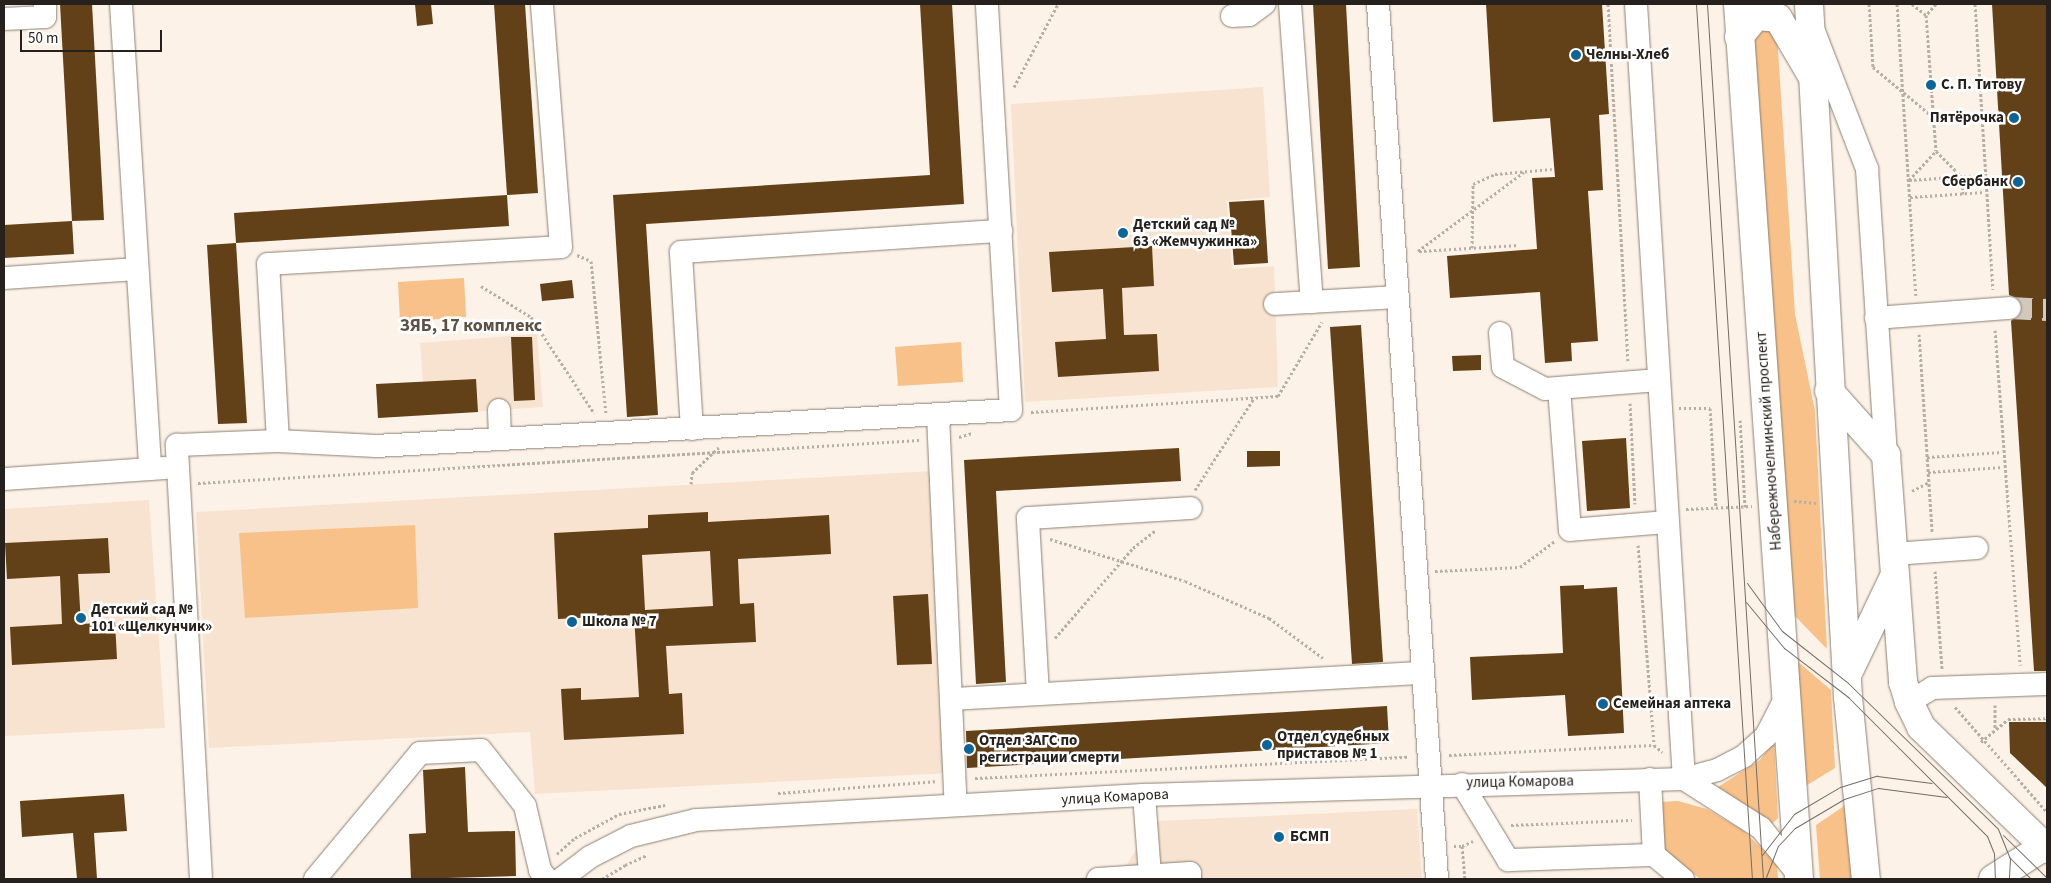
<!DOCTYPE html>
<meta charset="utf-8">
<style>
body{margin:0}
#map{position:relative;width:2051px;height:883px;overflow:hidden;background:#fdf2e7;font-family:"Source Sans 3",sans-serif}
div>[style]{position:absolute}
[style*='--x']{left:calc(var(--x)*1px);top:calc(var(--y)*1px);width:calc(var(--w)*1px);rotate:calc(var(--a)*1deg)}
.built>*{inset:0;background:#f7e3d0}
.green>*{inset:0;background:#f8c189}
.building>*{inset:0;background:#624018}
.minor-tunnel>*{height:22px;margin-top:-11px;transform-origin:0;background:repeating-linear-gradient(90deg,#d2c8be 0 22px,transparent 0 33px)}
.path>*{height:3px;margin-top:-1.5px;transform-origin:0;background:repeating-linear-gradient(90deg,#b7aea5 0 2.5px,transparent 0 5px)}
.roads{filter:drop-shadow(0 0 1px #8c8074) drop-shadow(0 0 1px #8c8074)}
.minor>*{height:22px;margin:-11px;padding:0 11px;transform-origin:11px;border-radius:11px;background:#fff}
.major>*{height:28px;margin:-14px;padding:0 14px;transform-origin:14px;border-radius:14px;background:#fff}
.tram>*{height:1px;margin:-0.5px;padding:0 0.5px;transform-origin:0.5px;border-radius:0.5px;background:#746d65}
.dots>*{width:14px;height:14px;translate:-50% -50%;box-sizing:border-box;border:2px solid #fff;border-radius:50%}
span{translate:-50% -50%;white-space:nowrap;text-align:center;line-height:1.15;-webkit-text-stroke:5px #fff;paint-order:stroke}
.poi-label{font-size:15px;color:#26211c;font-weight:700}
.left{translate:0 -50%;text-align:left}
.right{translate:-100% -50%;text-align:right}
.street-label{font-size:15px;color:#26211c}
.quarter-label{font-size:18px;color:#5d5146;font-weight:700}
.frame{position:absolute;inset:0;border:5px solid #26211c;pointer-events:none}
.scale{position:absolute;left:20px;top:30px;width:142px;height:22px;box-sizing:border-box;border:2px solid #26211c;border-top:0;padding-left:6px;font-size:15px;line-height:18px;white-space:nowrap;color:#26211c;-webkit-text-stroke:4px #fff;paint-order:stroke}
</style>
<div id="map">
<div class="built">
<div style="clip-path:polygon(1263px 87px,1270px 197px,1227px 201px,1232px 269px,1274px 266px,1278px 387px,1025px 402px,1011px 104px)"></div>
<div style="clip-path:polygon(537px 334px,543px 407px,378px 418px,376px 384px,423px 382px,420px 343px)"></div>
<div style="clip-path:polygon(933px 471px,949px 773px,535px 794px,530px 732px,209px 748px,196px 512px)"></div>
<div style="clip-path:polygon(149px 500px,165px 728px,4px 736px,4px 509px)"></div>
<div style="clip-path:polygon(1417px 809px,1422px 879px,1075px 879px,1124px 869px,1139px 845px,1136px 822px)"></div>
</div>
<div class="green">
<div style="clip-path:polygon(1763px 27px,1777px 34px,1795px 314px,1815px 411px,1827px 649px,1794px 615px,1753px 36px)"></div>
<div style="clip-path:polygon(464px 278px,466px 317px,400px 322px,398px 282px)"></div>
<div style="clip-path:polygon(961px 342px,963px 382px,898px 386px,895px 347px)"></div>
<div style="clip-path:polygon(415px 525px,418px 608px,245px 618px,239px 533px)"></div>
<div style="clip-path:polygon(1797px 661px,1831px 690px,1835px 768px,1804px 787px)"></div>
<div style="clip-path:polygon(1774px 741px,1778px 818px,1770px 826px,1718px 787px,1760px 760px)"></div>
<div style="clip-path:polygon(1678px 801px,1707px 809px,1744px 831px,1777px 864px,1778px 879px,1700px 879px,1658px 845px,1660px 802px)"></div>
<div style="clip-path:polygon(1847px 804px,1852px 879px,1820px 879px,1816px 825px)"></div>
</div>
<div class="building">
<div style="clip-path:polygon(60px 4px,92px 4px,104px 220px,72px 221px)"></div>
<div style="clip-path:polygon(415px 4px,431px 4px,433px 24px,417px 26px)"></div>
<div style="clip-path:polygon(494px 4px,525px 4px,538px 193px,507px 195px)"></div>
<div style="clip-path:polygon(920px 4px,952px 4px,964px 204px,646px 224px,658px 415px,627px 417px,613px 195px,930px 175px)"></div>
<div style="clip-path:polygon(1313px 4px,1346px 4px,1360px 267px,1328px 269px)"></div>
<div style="clip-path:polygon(1486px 4px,1602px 4px,1609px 114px,1599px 115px,1603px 190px,1588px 191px,1598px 341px,1571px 343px,1572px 361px,1545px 363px,1540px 292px,1450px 298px,1447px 256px,1537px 249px,1532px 178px,1555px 177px,1550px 118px,1493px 122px)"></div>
<div style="clip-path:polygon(1992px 4px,2047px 4px,2047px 671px,2034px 671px,2011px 321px,2023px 308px,2021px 300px,2009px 295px)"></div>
<div style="clip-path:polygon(507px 195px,509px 226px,236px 243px,234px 213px)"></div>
<div style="clip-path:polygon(1264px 200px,1268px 263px,1234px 265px,1229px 202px)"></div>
<div style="clip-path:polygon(72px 221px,74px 254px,4px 258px,4px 225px)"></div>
<div style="clip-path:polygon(236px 243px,247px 423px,218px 424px,207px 245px)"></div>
<div style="clip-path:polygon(1152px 246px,1154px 286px,1122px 288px,1124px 335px,1157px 334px,1159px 371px,1058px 377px,1055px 342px,1106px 339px,1103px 289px,1052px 292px,1049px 252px)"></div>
<div style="clip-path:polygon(572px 280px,574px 298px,542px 301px,540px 284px)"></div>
<div style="clip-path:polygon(1361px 325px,1383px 662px,1352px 664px,1330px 327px)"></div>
<div style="clip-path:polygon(511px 337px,532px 337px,535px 400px,514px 401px)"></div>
<div style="clip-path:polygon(1481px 355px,1481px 370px,1453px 371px,1452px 356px)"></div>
<div style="clip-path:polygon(476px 379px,478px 412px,378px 418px,376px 384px)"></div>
<div style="clip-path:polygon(1626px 438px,1630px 508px,1587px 511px,1582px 441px)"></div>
<div style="clip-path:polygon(1179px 448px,1181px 481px,996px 491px,1006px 682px,976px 684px,964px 460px)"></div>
<div style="clip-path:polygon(1247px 451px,1280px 451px,1280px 466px,1247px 467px)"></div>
<div style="clip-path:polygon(evenodd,708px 512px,708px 522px,829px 515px,831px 554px,738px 559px,740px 604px,754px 603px,756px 642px,666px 646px,669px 694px,682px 693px,684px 734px,564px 740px,561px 689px,581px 688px,581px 700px,639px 697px,634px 615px,558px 619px,554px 533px,648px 528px,648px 515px,708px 512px,710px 551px,713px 606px,645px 610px,642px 555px,710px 551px)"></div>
<div style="clip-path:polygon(108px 538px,110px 573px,78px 574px,81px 624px,115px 622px,117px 659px,12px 665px,10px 627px,62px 624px,60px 576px,7px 579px,5px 543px)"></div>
<div style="clip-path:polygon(1584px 585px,1584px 589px,1617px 587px,1624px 733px,1568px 736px,1565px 695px,1472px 700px,1470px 657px,1563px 653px,1560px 586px)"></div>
<div style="clip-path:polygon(928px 594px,932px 664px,897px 665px,893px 596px)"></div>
<div style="clip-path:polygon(1387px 706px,1389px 743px,967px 768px,966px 731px)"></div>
<div style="clip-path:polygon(2009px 722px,2047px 722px,2047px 788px,2010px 753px)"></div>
<div style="clip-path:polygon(465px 767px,468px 832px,515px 831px,516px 876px,411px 879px,409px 834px,426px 833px,423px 770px)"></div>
<div style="clip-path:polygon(124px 794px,127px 831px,94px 833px,97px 879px,77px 879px,73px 833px,22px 837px,20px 801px)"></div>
</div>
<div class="minor-tunnel">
<div style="--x:2010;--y:308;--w:37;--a:3"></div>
</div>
<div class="path">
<div style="--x:1608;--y:4;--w:359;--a:86.8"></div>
<div style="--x:1869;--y:4;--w:63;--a:86.4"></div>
<div style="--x:1873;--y:67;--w:78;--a:39.8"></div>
<div style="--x:1897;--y:4;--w:292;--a:86.3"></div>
<div style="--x:1912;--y:4;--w:18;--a:38"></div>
<div style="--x:1936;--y:4;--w:15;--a:132"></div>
<div style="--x:1926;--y:15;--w:136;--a:85.8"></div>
<div style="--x:1936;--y:151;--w:37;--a:45"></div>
<div style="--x:1962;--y:177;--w:17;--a:87"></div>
<div style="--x:1975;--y:4;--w:286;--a:86.4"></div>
<div style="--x:1014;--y:87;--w:94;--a:-62.1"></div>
<div style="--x:1909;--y:180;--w:75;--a:-3.8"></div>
<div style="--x:1909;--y:180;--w:40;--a:-47"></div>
<div style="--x:1910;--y:197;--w:75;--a:-3.8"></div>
<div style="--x:1472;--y:248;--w:64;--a:-89.1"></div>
<div style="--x:1473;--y:184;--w:24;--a:-24"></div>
<div style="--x:1495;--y:174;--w:57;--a:-5"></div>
<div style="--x:1418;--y:251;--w:132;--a:-36.7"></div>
<div style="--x:1419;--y:251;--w:100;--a:-3.4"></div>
<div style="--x:577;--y:255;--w:15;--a:23"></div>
<div style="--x:591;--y:261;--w:154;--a:84.4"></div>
<div style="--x:481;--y:286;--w:59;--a:31.8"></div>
<div style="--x:531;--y:317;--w:115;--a:56.7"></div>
<div style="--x:1995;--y:330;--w:336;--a:85.7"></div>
<div style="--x:1919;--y:334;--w:198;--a:86.2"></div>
<div style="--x:1630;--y:403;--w:101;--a:87.2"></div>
<div style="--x:1679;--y:408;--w:31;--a:0"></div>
<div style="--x:1710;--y:408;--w:100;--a:86.6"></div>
<div style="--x:1031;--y:412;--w:248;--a:-3.7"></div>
<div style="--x:1278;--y:396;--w:86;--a:-59.3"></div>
<div style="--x:1740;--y:420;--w:87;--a:86.7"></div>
<div style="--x:959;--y:437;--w:14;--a:-17"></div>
<div style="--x:1927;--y:457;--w:75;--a:-3.8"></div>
<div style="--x:1928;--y:472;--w:75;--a:-3.8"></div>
<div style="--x:198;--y:483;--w:723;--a:-3.41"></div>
<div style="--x:691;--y:484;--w:11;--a:-85"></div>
<div style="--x:692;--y:473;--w:37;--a:-44"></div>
<div style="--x:1195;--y:490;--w:109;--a:-57.3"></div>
<div style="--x:1912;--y:491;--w:19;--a:-28"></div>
<div style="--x:1794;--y:501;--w:22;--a:5"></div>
<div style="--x:1686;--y:509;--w:66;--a:-2.6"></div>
<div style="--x:1050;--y:539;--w:141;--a:17.3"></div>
<div style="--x:1185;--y:581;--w:92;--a:23.8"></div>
<div style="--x:1269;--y:618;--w:67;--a:36.5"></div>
<div style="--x:1638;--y:545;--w:201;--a:85.4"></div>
<div style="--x:1654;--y:745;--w:11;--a:41"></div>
<div style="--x:1435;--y:571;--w:85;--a:-2.7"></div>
<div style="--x:1520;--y:567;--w:44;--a:-36.6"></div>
<div style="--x:1935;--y:571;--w:98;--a:85.9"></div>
<div style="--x:1055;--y:638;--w:119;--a:-49.1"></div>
<div style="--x:1133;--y:548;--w:28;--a:-38"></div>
<div style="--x:1995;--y:705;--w:24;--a:90"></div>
<div style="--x:1955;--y:707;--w:140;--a:48.8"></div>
<div style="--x:1981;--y:742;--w:35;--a:-40"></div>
<div style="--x:2008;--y:719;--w:39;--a:-1"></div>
<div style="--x:1449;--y:755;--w:205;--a:-2.8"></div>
<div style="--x:975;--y:778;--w:434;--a:-2.8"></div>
<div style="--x:778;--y:793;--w:158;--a:-4.3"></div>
<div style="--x:1511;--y:825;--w:121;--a:-2.4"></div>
<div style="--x:1454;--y:846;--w:8;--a:0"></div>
<div style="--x:1462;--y:846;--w:33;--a:85"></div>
<div style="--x:1462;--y:846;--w:12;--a:-24"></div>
<div style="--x:557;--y:854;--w:24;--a:-42"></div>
<div style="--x:575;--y:838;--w:50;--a:-28.6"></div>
<div style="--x:619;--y:814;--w:47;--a:-11.1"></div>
<div style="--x:625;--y:865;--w:24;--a:-24"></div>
<div style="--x:602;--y:879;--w:27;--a:-31"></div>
</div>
<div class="roads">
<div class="minor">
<div style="--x:121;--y:4;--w:466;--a:86.4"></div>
<div style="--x:1290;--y:4;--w:299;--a:85.8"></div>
<div style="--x:1378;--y:4;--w:877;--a:86.14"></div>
<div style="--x:1636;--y:4;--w:776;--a:86.46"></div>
<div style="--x:1232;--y:16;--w:17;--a:-3"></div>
<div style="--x:1249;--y:15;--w:19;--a:-36"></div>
<div style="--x:4;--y:19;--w:41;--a:-2.8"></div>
<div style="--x:45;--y:17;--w:13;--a:-90"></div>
<div style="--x:1815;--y:34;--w:145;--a:68.9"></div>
<div style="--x:1867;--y:169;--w:287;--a:86.2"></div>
<div style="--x:4;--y:278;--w:133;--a:-3.9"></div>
<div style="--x:1275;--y:304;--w:121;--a:-3.3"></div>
<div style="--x:1876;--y:318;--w:134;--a:-4.3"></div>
<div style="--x:1500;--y:333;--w:34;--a:85"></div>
<div style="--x:1503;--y:367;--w:47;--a:27.6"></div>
<div style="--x:1545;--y:389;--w:114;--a:-4.5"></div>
<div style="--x:1559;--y:388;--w:142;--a:85.6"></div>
<div style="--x:1570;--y:530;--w:98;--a:-4.7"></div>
<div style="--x:499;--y:410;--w:29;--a:88"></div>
<div style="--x:938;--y:416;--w:389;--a:87.4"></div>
<div style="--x:692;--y:429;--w:177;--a:-93.6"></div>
<div style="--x:681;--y:252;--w:321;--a:-3.8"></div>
<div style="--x:278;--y:441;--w:98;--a:2.9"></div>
<div style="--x:376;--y:446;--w:636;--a:-3.24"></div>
<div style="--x:1011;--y:410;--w:407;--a:-93.4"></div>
<div style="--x:4;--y:479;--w:161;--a:-3.9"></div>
<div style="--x:1894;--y:554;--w:83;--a:-4.1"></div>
<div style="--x:1038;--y:694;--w:176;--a:-93.3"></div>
<div style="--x:1028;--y:518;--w:163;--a:-3.5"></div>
<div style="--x:952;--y:699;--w:470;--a:-3.2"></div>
<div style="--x:1909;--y:702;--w:27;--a:-31"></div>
<div style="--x:1932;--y:688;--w:115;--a:-2"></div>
<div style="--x:1650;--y:779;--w:76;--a:87"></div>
<div style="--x:1654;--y:855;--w:38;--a:40"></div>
<div style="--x:1684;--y:779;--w:91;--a:32.5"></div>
<div style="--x:1761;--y:828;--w:59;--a:51.2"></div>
<div style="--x:1462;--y:784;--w:89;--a:58.8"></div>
<div style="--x:1508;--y:860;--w:146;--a:-2"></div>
<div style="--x:1144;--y:795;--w:80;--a:85.7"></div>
<div style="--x:201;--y:879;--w:435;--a:-93.2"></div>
<div style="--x:177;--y:445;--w:101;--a:-2.3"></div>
<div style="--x:278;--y:441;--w:177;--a:-93.2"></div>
<div style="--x:268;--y:264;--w:293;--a:-3.3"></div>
<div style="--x:561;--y:247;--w:244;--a:-94.5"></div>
<div style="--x:315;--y:879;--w:164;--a:-50.2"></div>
<div style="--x:420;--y:753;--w:61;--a:-2.8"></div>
<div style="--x:481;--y:750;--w:71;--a:51.8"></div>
<div style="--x:525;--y:806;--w:66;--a:76.8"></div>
<div style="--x:540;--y:870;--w:11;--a:52"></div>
<div style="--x:561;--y:879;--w:36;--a:-37"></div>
<div style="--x:590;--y:857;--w:46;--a:-27.1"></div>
<div style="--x:631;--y:836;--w:67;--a:-13.8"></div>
<div style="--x:696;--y:820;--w:449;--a:-3.2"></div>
<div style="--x:1144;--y:795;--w:540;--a:-1.7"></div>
<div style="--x:1684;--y:779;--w:34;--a:-15"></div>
<div style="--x:1717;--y:770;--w:30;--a:-27"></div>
<div style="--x:1744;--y:756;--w:30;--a:-42"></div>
<div style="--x:1766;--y:736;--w:44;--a:-62.9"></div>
<div style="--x:1098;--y:879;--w:92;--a:-3.7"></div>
<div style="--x:1190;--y:873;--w:6;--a:90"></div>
</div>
<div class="major">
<div style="--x:1738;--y:4;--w:877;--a:86.01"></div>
<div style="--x:1809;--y:4;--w:694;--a:86.78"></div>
<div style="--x:1848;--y:697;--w:183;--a:84.4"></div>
<div style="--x:1739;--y:37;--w:27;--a:-51"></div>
<div style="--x:1756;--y:16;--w:22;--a:5"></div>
<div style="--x:1778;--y:18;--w:65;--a:59.5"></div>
<div style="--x:1829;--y:391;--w:86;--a:48.3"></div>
<div style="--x:1886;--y:455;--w:228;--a:85.7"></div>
<div style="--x:1903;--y:682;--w:21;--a:73"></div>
<div style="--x:1909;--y:702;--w:28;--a:64"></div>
<div style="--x:1921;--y:727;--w:175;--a:44.1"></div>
<div style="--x:1848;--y:673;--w:106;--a:-64.4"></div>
<div style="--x:1993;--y:879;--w:62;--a:-32.4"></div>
</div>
</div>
<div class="tram">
<div style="--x:1696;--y:4;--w:877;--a:86.34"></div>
<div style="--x:1707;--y:4;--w:877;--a:86.34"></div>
<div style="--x:1747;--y:583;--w:59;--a:53.9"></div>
<div style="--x:1782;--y:631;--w:84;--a:38.2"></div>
<div style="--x:1848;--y:683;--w:209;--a:44.2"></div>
<div style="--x:1998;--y:829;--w:31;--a:68"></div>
<div style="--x:2010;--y:858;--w:21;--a:93"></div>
<div style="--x:1746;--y:602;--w:60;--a:50.4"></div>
<div style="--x:1784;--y:648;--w:81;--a:37.4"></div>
<div style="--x:1848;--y:697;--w:197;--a:45"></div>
<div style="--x:1987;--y:836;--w:18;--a:68"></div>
<div style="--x:1994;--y:853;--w:26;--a:88"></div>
<div style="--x:2003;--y:835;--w:62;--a:44.3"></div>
<div style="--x:1762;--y:855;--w:52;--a:-52"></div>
<div style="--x:1794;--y:814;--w:53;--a:-30.4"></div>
<div style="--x:1840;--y:787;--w:39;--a:-17"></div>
<div style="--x:1877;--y:776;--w:55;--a:7.3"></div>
<div style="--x:2009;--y:857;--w:31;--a:45"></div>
<div style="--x:1766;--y:877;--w:33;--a:-69"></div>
<div style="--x:1778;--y:846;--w:25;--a:-47"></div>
<div style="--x:1795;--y:828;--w:57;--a:-30.6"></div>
<div style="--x:1844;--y:799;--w:36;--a:-18"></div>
<div style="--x:1878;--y:788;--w:69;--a:7.5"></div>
</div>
<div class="dots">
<div style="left:1576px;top:55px;background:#0d6495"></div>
<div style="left:1931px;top:85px;background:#0d6495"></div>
<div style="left:2014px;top:118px;background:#0d6495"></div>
<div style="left:2018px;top:182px;background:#0d6495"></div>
<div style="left:1123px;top:233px;background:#0d6495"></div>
<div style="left:81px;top:618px;background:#0d6495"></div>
<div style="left:572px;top:622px;background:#0d6495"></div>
<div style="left:1603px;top:704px;background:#0d6495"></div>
<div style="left:1267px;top:745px;background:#0d6495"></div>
<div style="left:969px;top:749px;background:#0d6495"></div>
<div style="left:1279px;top:837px;background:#0d6495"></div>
</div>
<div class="poi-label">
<span class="left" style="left:1586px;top:55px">Челны-Хлеб</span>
<span class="left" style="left:1941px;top:85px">С. П. Титову</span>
<span class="right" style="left:2004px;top:118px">Пятёрочка</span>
<span class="right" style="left:2008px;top:182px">Сбербанк</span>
<span class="left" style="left:1133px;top:233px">Детский сад №<br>63 «Жемчужинка»</span>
<span class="left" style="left:91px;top:618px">Детский сад №<br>101 «Щелкунчик»</span>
<span class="left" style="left:582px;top:622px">Школа № 7</span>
<span class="left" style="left:1613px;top:704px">Семейная аптека</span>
<span class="left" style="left:1277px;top:745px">Отдел судебных<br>приставов № 1</span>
<span class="left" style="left:979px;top:749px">Отдел ЗАГС по<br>регистрации смерти</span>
<span class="left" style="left:1290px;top:837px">БСМП</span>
</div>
<div class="street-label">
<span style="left:1769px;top:441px;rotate:-94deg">Набережночелнинский проспект</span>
<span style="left:1520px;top:782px;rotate:-1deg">улица Комарова</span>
<span style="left:1115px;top:797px;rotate:-3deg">улица Комарова</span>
</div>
<div class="quarter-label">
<span style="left:471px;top:326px">ЗЯБ, 17 комплекс</span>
</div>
<div class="frame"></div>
<div class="scale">50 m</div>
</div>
